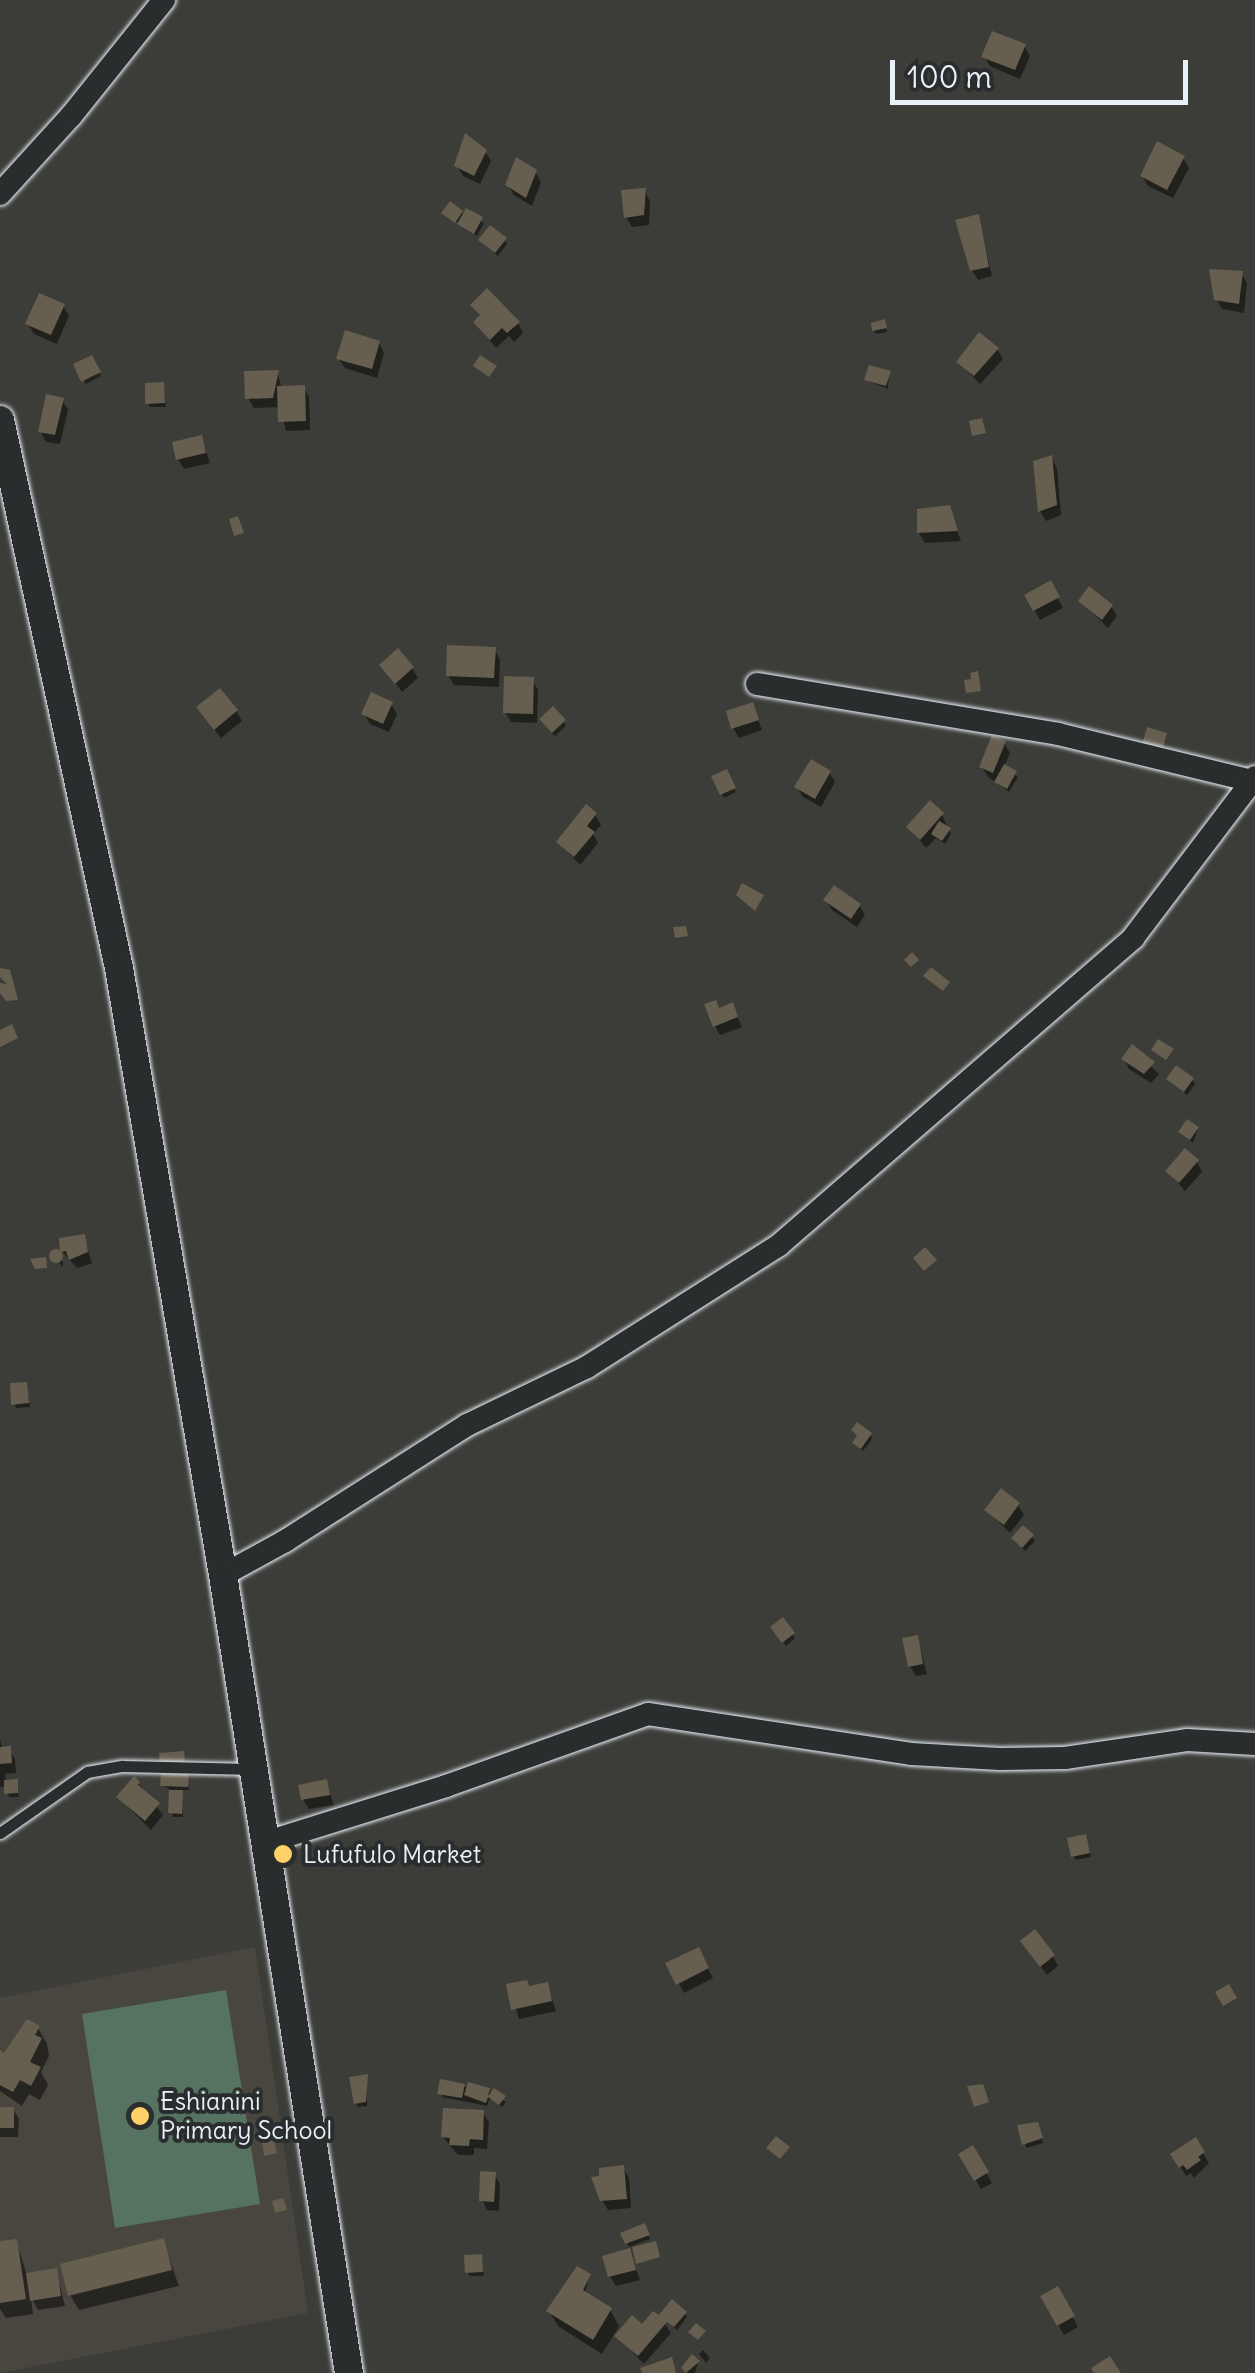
<!DOCTYPE html>
<style>
body{margin:0}
#map{position:relative;width:1255px;height:2373px;overflow:hidden;background:#3c3c38;font-family:Delius,sans-serif}
div>[style]{position:absolute}
[style*='--x']{left:calc(var(--x)*1px);top:calc(var(--y)*1px);width:calc(var(--w)*1px);rotate:calc(var(--a)*1deg)}
.built>*{inset:0;background:#49463f}
.green>*{inset:0;background:#567261}
.shadow>*{inset:0;background:#0007}
.building>*{inset:0;background:#665f4f}
.round{border-radius:50%}
.roads{filter:drop-shadow(0 0 2px #e8f1f8) drop-shadow(0 0 2px #e8f1f8)}
.service>*{height:11px;margin:-5.5px;padding:0 5.5px;transform-origin:5.5px;border-radius:5.5px;background:#2a2d2e}
.minor>*{height:22px;margin:-11px;padding:0 11px;transform-origin:11px;border-radius:11px;background:#2a2d2e}
.tertiary>*{height:28px;margin:-14px;padding:0 14px;transform-origin:14px;border-radius:14px;background:#2a2d2e}
.dots>*{width:28px;height:28px;translate:-50% -50%;box-sizing:border-box;border:5px solid #2a2d2e;border-radius:50%}
span{translate:-50% -50%;white-space:nowrap;text-align:center;line-height:1.15;-webkit-text-stroke:8px #2a2d2e;paint-order:stroke}
.poi-label{font-size:25px;color:#e8f1f8}
.left{translate:0 -50%;text-align:left}
.scale{position:absolute;left:890px;top:60px;width:298px;height:45px;box-sizing:border-box;border:5px solid #e8f1f8;border-top:0;padding-left:12px;font-size:30px;line-height:35px;white-space:nowrap;color:#e8f1f8;-webkit-text-stroke:8px #2a2d2e;paint-order:stroke}
</style>
<div id="map">
<div class="built">
<div style="clip-path:polygon(255px 1947px,308px 2313px,0 2373px,0 1998px)"></div>
</div>
<div class="green">
<div style="clip-path:polygon(226px 1990px,260px 2204px,115px 2228px,82px 2014px)"></div>
</div>
<div class="shadow">
<div style="clip-path:polygon(1024px 46px,1030px 56px,1020px 79px,990px 66px,984px 56px)"></div>
<div style="clip-path:polygon(485px 151px,491px 161px,480px 184px,463px 176px,457px 166px)"></div>
<div style="clip-path:polygon(1183px 158px,1189px 168px,1173px 198px,1148px 186px,1142px 176px)"></div>
<div style="clip-path:polygon(535px 171px,541px 182px,532px 206px,514px 195px,508px 185px)"></div>
<div style="clip-path:polygon(645px 191px,650px 201px,649px 225px,632px 227px,626px 217px)"></div>
<div style="clip-path:polygon(444px 213px,461px 213px,484px 223px,477px 236px)"></div>
<div style="clip-path:polygon(978px 216px,992px 276px,978px 280px,972px 270px)"></div>
<div style="clip-path:polygon(505px 240px,507px 244px,498px 256px,484px 244px)"></div>
<div style="clip-path:polygon(1241px 273px,1247px 283px,1244px 313px,1222px 309px,1216px 299px)"></div>
<div style="clip-path:polygon(473px 305px,518px 323px,523px 333px,514px 342px,509px 336px,496px 348px,476px 322px,481px 317px)"></div>
<div style="clip-path:polygon(63px 306px,69px 316px,57px 344px,34px 334px,28px 324px)"></div>
<div style="clip-path:polygon(886px 326px,887px 332px,876px 334px,874px 331px)"></div>
<div style="clip-path:polygon(379px 343px,384px 353px,377px 378px,345px 368px,339px 359px)"></div>
<div style="clip-path:polygon(997px 349px,1003px 359px,980px 384px,959px 362px)"></div>
<div style="clip-path:polygon(91px 358px,101px 376px,86px 384px,76px 366px)"></div>
<div style="clip-path:polygon(277px 372px,282px 388px,303px 387px,309px 397px,310px 430px,286px 431px,280px 407px,254px 408px,248px 398px)"></div>
<div style="clip-path:polygon(889px 373px,888px 389px,867px 380px)"></div>
<div style="clip-path:polygon(163px 385px,166px 407px,150px 407px,148px 403px)"></div>
<div style="clip-path:polygon(62px 400px,68px 410px,60px 444px,46px 442px,41px 432px)"></div>
<div style="clip-path:polygon(201px 438px,210px 463px,184px 469px,178px 459px)"></div>
<div style="clip-path:polygon(1051px 458px,1057px 468px,1061px 515px,1046px 521px,1040px 511px,1036px 462px)"></div>
<div style="clip-path:polygon(948px 507px,961px 541px,925px 543px,919px 533px)"></div>
<div style="clip-path:polygon(1050px 584px,1063px 608px,1040px 620px,1027px 596px)"></div>
<div style="clip-path:polygon(1081px 601px,1111px 606px,1117px 616px,1108px 628px)"></div>
<div style="clip-path:polygon(495px 650px,500px 660px,499px 687px,454px 685px,448px 675px)"></div>
<div style="clip-path:polygon(382px 665px,412px 668px,418px 678px,402px 692px)"></div>
<div style="clip-path:polygon(532px 680px,538px 690px,537px 723px,511px 722px,505px 712px)"></div>
<div style="clip-path:polygon(391px 704px,397px 714px,389px 732px,370px 724px,364px 714px)"></div>
<div style="clip-path:polygon(752px 705px,762px 730px,739px 738px,733px 728px)"></div>
<div style="clip-path:polygon(236px 711px,242px 721px,221px 738px,205px 717px)"></div>
<div style="clip-path:polygon(564px 722px,566px 726px,555px 736px,544px 724px)"></div>
<div style="clip-path:polygon(1004px 743px,1010px 753px,1004px 767px,1018px 777px,1009px 792px,988px 777px,982px 767px)"></div>
<div style="clip-path:polygon(726px 772px,736px 792px,724px 798px,714px 777px)"></div>
<div style="clip-path:polygon(829px 772px,835px 782px,821px 807px,803px 797px,797px 787px)"></div>
<div style="clip-path:polygon(595px 815px,601px 825px,593px 834px,598px 843px,580px 865px,559px 842px)"></div>
<div style="clip-path:polygon(942px 815px,951px 834px,945px 844px,936px 838px,926px 848px,909px 827px)"></div>
<div style="clip-path:polygon(826px 900px,859px 905px,865px 915px,857px 927px,832px 910px)"></div>
<div style="clip-path:polygon(732px 1005px,742px 1027px,720px 1035px,715px 1026px,719px 1010px)"></div>
<div style="clip-path:polygon(1132px 1048px,1159px 1074px,1151px 1083px,1129px 1069px,1124px 1059px)"></div>
<div style="clip-path:polygon(1169px 1079px,1192px 1080px,1195px 1084px,1187px 1095px)"></div>
<div style="clip-path:polygon(1198px 1129px,1193px 1143px,1181px 1132px)"></div>
<div style="clip-path:polygon(1197px 1162px,1202px 1172px,1185px 1191px,1168px 1171px)"></div>
<div style="clip-path:polygon(84px 1237px,92px 1263px,77px 1268px,62px 1251px)"></div>
<div style="clip-path:polygon(55px 1251px,63px 1262px,63px 1267px,52px 1255px)"></div>
<div style="clip-path:polygon(26px 1385px,30px 1407px,16px 1408px,14px 1404px)"></div>
<div style="clip-path:polygon(870px 1435px,872px 1439px,863px 1451px,855px 1443px)"></div>
<div style="clip-path:polygon(1018px 1505px,1024px 1515px,1010px 1533px,987px 1510px)"></div>
<div style="clip-path:polygon(1032px 1537px,1035px 1541px,1025px 1551px,1016px 1542px)"></div>
<div style="clip-path:polygon(782px 1620px,795px 1638px,786px 1646px,775px 1631px)"></div>
<div style="clip-path:polygon(917px 1637px,927px 1674px,916px 1676px,910px 1666px)"></div>
<div style="clip-path:polygon(0 1740px,3px 1750px,9px 1749px,15px 1759px,16px 1773px,5px 1774px,6px 1782px,16px 1781px,19px 1797px,9px 1797px,6px 1786px,0 1787px)"></div>
<div style="clip-path:polygon(187px 1777px,189px 1790px,180px 1790px,183px 1817px,173px 1817px,171px 1790px,163px 1786px)"></div>
<div style="clip-path:polygon(326px 1782px,334px 1805px,309px 1809px,303px 1800px)"></div>
<div style="clip-path:polygon(138px 1783px,163px 1815px,151px 1830px,119px 1798px)"></div>
<div style="clip-path:polygon(1087px 1841px,1091px 1857px,1076px 1860px,1073px 1856px)"></div>
<div style="clip-path:polygon(698px 1950px,713px 1978px,684px 1993px,669px 1965px)"></div>
<div style="clip-path:polygon(1029px 1951px,1053px 1957px,1058px 1966px,1047px 1975px)"></div>
<div style="clip-path:polygon(547px 1984px,556px 2011px,519px 2019px,509px 1987px)"></div>
<div style="clip-path:polygon(38px 2028px,47px 2044px,49px 2056px,41px 2072px,48px 2085px,40px 2100px,29px 2094px,22px 2106px,0 2091px,0 2053px,5px 2056px)"></div>
<div style="clip-path:polygon(367px 2076px,367px 2106px,358px 2107px,356px 2103px)"></div>
<div style="clip-path:polygon(442px 2082px,488px 2091px,506px 2102px,502px 2107px,490px 2098px,487px 2106px,442px 2097px)"></div>
<div style="clip-path:polygon(0 2109px,13px 2109px,19px 2119px,18px 2137px,0 2137px)"></div>
<div style="clip-path:polygon(483px 2113px,489px 2122px,487px 2149px,474px 2148px,474px 2155px,458px 2155px,443px 2137px)"></div>
<div style="clip-path:polygon(1039px 2129px,1043px 2143px,1027px 2148px,1025px 2144px)"></div>
<div style="clip-path:polygon(1195px 2140px,1209px 2163px,1194px 2178px,1191px 2173px,1186px 2176px,1173px 2155px)"></div>
<div style="clip-path:polygon(972px 2148px,992px 2183px,981px 2189px,961px 2155px)"></div>
<div style="clip-path:polygon(623px 2168px,629px 2178px,631px 2208px,608px 2210px,602px 2200px)"></div>
<div style="clip-path:polygon(494px 2174px,500px 2184px,499px 2211px,487px 2210px,482px 2200px)"></div>
<div style="clip-path:polygon(644px 2226px,650px 2239px,629px 2247px,623px 2234px)"></div>
<div style="clip-path:polygon(16px 2241px,27px 2275px,56px 2270px,65px 2306px,38px 2310px,31px 2297px,33px 2314px,6px 2318px,0 2309px,0 2244px)"></div>
<div style="clip-path:polygon(163px 2241px,179px 2286px,79px 2310px,70px 2295px)"></div>
<div style="clip-path:polygon(629px 2251px,640px 2280px,616px 2286px,610px 2276px)"></div>
<div style="clip-path:polygon(480px 2256px,484px 2276px,470px 2276px,467px 2272px)"></div>
<div style="clip-path:polygon(589px 2276px,585px 2294px,610px 2310px,619px 2326px,602px 2354px,558px 2326px,549px 2311px)"></div>
<div style="clip-path:polygon(1057px 2289px,1078px 2327px,1064px 2335px,1043px 2297px)"></div>
<div style="clip-path:polygon(685px 2313px,687px 2317px,677px 2330px,664px 2319px)"></div>
<div style="clip-path:polygon(665px 2324px,671px 2333px,644px 2364px,617px 2336px)"></div>
<div style="clip-path:polygon(703px 2350px,710px 2358px,706px 2363px,699px 2354px)"></div>
<div style="clip-path:polygon(698px 2363px,695px 2373px,687px 2373px,684px 2368px)"></div>
</div>
<div class="building">
<div style="clip-path:polygon(992px 31px,1026px 44px,1015px 70px,981px 57px)"></div>
<div style="clip-path:polygon(465px 133px,487px 150px,474px 176px,454px 166px)"></div>
<div style="clip-path:polygon(1157px 141px,1185px 156px,1167px 190px,1140px 176px)"></div>
<div style="clip-path:polygon(516px 157px,537px 170px,526px 198px,505px 185px)"></div>
<div style="clip-path:polygon(646px 188px,644px 215px,624px 218px,621px 190px)"></div>
<div style="clip-path:polygon(450px 201px,463px 211px,455px 223px,441px 213px)"></div>
<div style="clip-path:polygon(466px 208px,483px 217px,474px 234px,457px 224px)"></div>
<div style="clip-path:polygon(979px 214px,989px 267px,970px 271px,955px 220px)"></div>
<div style="clip-path:polygon(490px 225px,507px 238px,495px 253px,478px 240px)"></div>
<div style="clip-path:polygon(1209px 269px,1243px 271px,1239px 304px,1214px 300px)"></div>
<div style="clip-path:polygon(487px 288px,520px 322px,507px 333px,502px 328px,490px 340px,473px 322px,480px 315px,470px 305px)"></div>
<div style="clip-path:polygon(39px 293px,65px 304px,51px 335px,25px 324px)"></div>
<div style="clip-path:polygon(885px 319px,887px 328px,872px 331px,871px 323px)"></div>
<div style="clip-path:polygon(345px 330px,380px 341px,372px 369px,336px 359px)"></div>
<div style="clip-path:polygon(979px 332px,999px 348px,974px 376px,956px 362px)"></div>
<div style="clip-path:polygon(92px 355px,101px 372px,81px 382px,73px 364px)"></div>
<div style="clip-path:polygon(480px 355px,497px 366px,489px 377px,473px 366px)"></div>
<div style="clip-path:polygon(869px 365px,891px 371px,886px 386px,864px 380px)"></div>
<div style="clip-path:polygon(279px 370px,273px 398px,245px 399px,244px 371px)"></div>
<div style="clip-path:polygon(164px 382px,165px 403px,145px 404px,145px 383px)"></div>
<div style="clip-path:polygon(305px 385px,306px 421px,278px 422px,277px 386px)"></div>
<div style="clip-path:polygon(46px 394px,64px 398px,55px 435px,38px 432px)"></div>
<div style="clip-path:polygon(982px 418px,986px 433px,972px 436px,969px 421px)"></div>
<div style="clip-path:polygon(202px 435px,206px 453px,176px 460px,172px 442px)"></div>
<div style="clip-path:polygon(1052px 455px,1057px 505px,1038px 512px,1033px 461px)"></div>
<div style="clip-path:polygon(950px 505px,958px 531px,917px 533px,917px 509px)"></div>
<div style="clip-path:polygon(238px 516px,244px 533px,234px 536px,229px 519px)"></div>
<div style="clip-path:polygon(1051px 580px,1060px 597px,1033px 611px,1024px 595px)"></div>
<div style="clip-path:polygon(1089px 586px,1113px 605px,1102px 620px,1078px 601px)"></div>
<div style="clip-path:polygon(447px 645px,496px 647px,494px 678px,446px 676px)"></div>
<div style="clip-path:polygon(398px 648px,414px 667px,395px 684px,379px 665px)"></div>
<div style="clip-path:polygon(978px 671px,981px 691px,966px 693px,964px 680px,971px 679px,970px 673px)"></div>
<div style="clip-path:polygon(504px 676px,534px 677px,533px 714px,503px 713px)"></div>
<div style="clip-path:polygon(220px 688px,238px 710px,214px 730px,196px 707px)"></div>
<div style="clip-path:polygon(371px 692px,393px 702px,383px 724px,361px 714px)"></div>
<div style="clip-path:polygon(753px 702px,759px 720px,731px 729px,726px 711px)"></div>
<div style="clip-path:polygon(553px 706px,566px 720px,552px 733px,539px 719px)"></div>
<div style="clip-path:polygon(1147px 727px,1167px 733px,1162px 751px,1142px 745px)"></div>
<div style="clip-path:polygon(992px 735px,1006px 741px,993px 773px,979px 767px)"></div>
<div style="clip-path:polygon(811px 759px,831px 771px,815px 799px,794px 787px)"></div>
<div style="clip-path:polygon(1004px 764px,1017px 771px,1007px 789px,994px 782px)"></div>
<div style="clip-path:polygon(727px 769px,736px 788px,720px 795px,711px 776px)"></div>
<div style="clip-path:polygon(930px 800px,944px 813px,920px 840px,906px 827px)"></div>
<div style="clip-path:polygon(586px 804px,597px 813px,587px 826px,595px 832px,574px 857px,556px 842px)"></div>
<div style="clip-path:polygon(939px 821px,951px 828px,942px 841px,931px 834px)"></div>
<div style="clip-path:polygon(742px 883px,764px 895px,755px 911px,736px 895px)"></div>
<div style="clip-path:polygon(834px 885px,861px 904px,851px 919px,823px 900px)"></div>
<div style="clip-path:polygon(686px 926px,688px 936px,675px 938px,673px 927px)"></div>
<div style="clip-path:polygon(912px 952px,919px 960px,911px 967px,904px 960px)"></div>
<div style="clip-path:polygon(931px 967px,950px 982px,943px 991px,923px 976px)"></div>
<div style="clip-path:polygon(0 968px,10px 970px,18px 1000px,6px 1001px,0 993px,0 983px,7px 984px,0 977px)"></div>
<div style="clip-path:polygon(716px 1000px,719px 1008px,733px 1002px,738px 1017px,713px 1027px,704px 1004px)"></div>
<div style="clip-path:polygon(12px 1024px,18px 1038px,0 1047px,0 1030px)"></div>
<div style="clip-path:polygon(1158px 1039px,1174px 1049px,1166px 1060px,1151px 1050px)"></div>
<div style="clip-path:polygon(1132px 1044px,1155px 1062px,1144px 1074px,1121px 1059px)"></div>
<div style="clip-path:polygon(1176px 1065px,1194px 1078px,1184px 1092px,1166px 1079px)"></div>
<div style="clip-path:polygon(1187px 1119px,1199px 1127px,1190px 1140px,1178px 1132px)"></div>
<div style="clip-path:polygon(1185px 1148px,1199px 1160px,1179px 1183px,1165px 1171px)"></div>
<div style="clip-path:polygon(85px 1234px,88px 1252px,69px 1260px,66px 1251px,60px 1252px,59px 1238px)"></div>
<div style="clip-path:polygon(925px 1247px,937px 1260px,924px 1271px,913px 1258px)"></div>
<div class="round" style="left:49px;top:1249px;width:14px;height:14px"></div>
<div style="clip-path:polygon(46px 1257px,47px 1268px,35px 1269px,30px 1259px)"></div>
<div style="clip-path:polygon(27px 1382px,29px 1403px,11px 1405px,10px 1383px)"></div>
<div style="clip-path:polygon(857px 1422px,872px 1433px,861px 1449px,852px 1443px,857px 1435px,851px 1430px)"></div>
<div style="clip-path:polygon(1001px 1488px,1020px 1503px,1004px 1525px,984px 1510px)"></div>
<div style="clip-path:polygon(1023px 1525px,1034px 1535px,1022px 1548px,1011px 1538px)"></div>
<div style="clip-path:polygon(783px 1617px,795px 1633px,782px 1643px,770px 1627px)"></div>
<div style="clip-path:polygon(918px 1635px,923px 1664px,908px 1667px,902px 1638px)"></div>
<div style="clip-path:polygon(11px 1746px,12px 1763px,0 1764px,0 1747px)"></div>
<div style="clip-path:polygon(184px 1751px,185px 1763px,160px 1765px,159px 1753px)"></div>
<div style="clip-path:polygon(161px 1774px,189px 1774px,188px 1787px,160px 1786px)"></div>
<div style="clip-path:polygon(134px 1776px,140px 1782px,138px 1785px,160px 1803px,145px 1821px,116px 1797px)"></div>
<div style="clip-path:polygon(18px 1779px,18px 1793px,4px 1794px,4px 1780px)"></div>
<div style="clip-path:polygon(327px 1779px,330px 1795px,301px 1800px,298px 1785px)"></div>
<div style="clip-path:polygon(169px 1790px,183px 1790px,182px 1814px,168px 1813px)"></div>
<div style="clip-path:polygon(1086px 1834px,1090px 1853px,1071px 1857px,1067px 1838px)"></div>
<div style="clip-path:polygon(1035px 1929px,1055px 1955px,1040px 1967px,1020px 1941px)"></div>
<div style="clip-path:polygon(699px 1947px,709px 1968px,676px 1985px,665px 1963px)"></div>
<div style="clip-path:polygon(527px 1980px,529px 1986px,548px 1982px,552px 2001px,511px 2010px,506px 1984px)"></div>
<div style="clip-path:polygon(1229px 1984px,1237px 1998px,1223px 2006px,1215px 1992px)"></div>
<div style="clip-path:polygon(27px 2019px,40px 2026px,35px 2035px,42px 2038px,30px 2062px,41px 2067px,31px 2086px,20px 2080px,13px 2092px,0 2085px,0 2050px,4px 2053px)"></div>
<div style="clip-path:polygon(368px 2074px,366px 2102px,354px 2104px,349px 2077px)"></div>
<div style="clip-path:polygon(440px 2079px,465px 2084px,462px 2098px,437px 2094px)"></div>
<div style="clip-path:polygon(468px 2082px,490px 2088px,488px 2096px,494px 2088px,506px 2096px,499px 2105px,488px 2097px,486px 2103px,464px 2095px)"></div>
<div style="clip-path:polygon(983px 2084px,989px 2102px,974px 2107px,967px 2086px)"></div>
<div style="clip-path:polygon(0 2107px,14px 2107px,14px 2128px,0 2128px)"></div>
<div style="clip-path:polygon(443px 2108px,484px 2110px,483px 2140px,470px 2139px,469px 2146px,449px 2145px,450px 2138px,441px 2137px)"></div>
<div style="clip-path:polygon(1038px 2122px,1043px 2138px,1022px 2145px,1017px 2125px)"></div>
<div style="clip-path:polygon(776px 2136px,790px 2147px,780px 2159px,766px 2148px)"></div>
<div style="clip-path:polygon(1196px 2137px,1205px 2152px,1198px 2157px,1201px 2160px,1187px 2170px,1183px 2165px,1179px 2168px,1170px 2154px)"></div>
<div style="clip-path:polygon(274px 2140px,277px 2153px,264px 2156px,262px 2142px)"></div>
<div style="clip-path:polygon(973px 2145px,989px 2172px,974px 2181px,958px 2154px)"></div>
<div style="clip-path:polygon(624px 2165px,627px 2199px,600px 2201px,591px 2177px,599px 2176px,599px 2168px)"></div>
<div style="clip-path:polygon(480px 2171px,496px 2172px,494px 2202px,479px 2201px)"></div>
<div style="clip-path:polygon(283px 2198px,287px 2210px,275px 2213px,272px 2201px)"></div>
<div style="clip-path:polygon(645px 2223px,650px 2235px,625px 2244px,620px 2233px)"></div>
<div style="clip-path:polygon(164px 2238px,172px 2270px,68px 2296px,60px 2264px)"></div>
<div style="clip-path:polygon(17px 2239px,26px 2299px,0 2303px,0 2241px)"></div>
<div style="clip-path:polygon(656px 2241px,660px 2257px,636px 2264px,632px 2247px)"></div>
<div style="clip-path:polygon(630px 2248px,636px 2270px,608px 2277px,602px 2256px)"></div>
<div style="clip-path:polygon(482px 2254px,483px 2272px,465px 2273px,464px 2255px)"></div>
<div style="clip-path:polygon(577px 2266px,591px 2274px,583px 2290px,612px 2308px,593px 2340px,546px 2311px)"></div>
<div style="clip-path:polygon(57px 2268px,61px 2296px,30px 2301px,26px 2273px)"></div>
<div style="clip-path:polygon(1058px 2286px,1075px 2316px,1057px 2326px,1040px 2296px)"></div>
<div style="clip-path:polygon(672px 2299px,687px 2312px,674px 2327px,667px 2322px,638px 2356px,614px 2336px,632px 2315px,642px 2324px,653px 2311px,659px 2315px)"></div>
<div style="clip-path:polygon(696px 2323px,706px 2331px,698px 2340px,688px 2332px)"></div>
<div style="clip-path:polygon(692px 2354px,700px 2361px,686px 2373px,681px 2368px)"></div>
<div style="clip-path:polygon(1110px 2356px,1121px 2373px,1094px 2373px,1091px 2368px)"></div>
<div style="clip-path:polygon(672px 2357px,676px 2373px,642px 2373px,640px 2368px)"></div>
</div>
<div class="roads">
<div class="service">
<div style="--x:0;--y:1833;--w:106;--a:-35"></div>
<div style="--x:87;--y:1772;--w:36;--a:-10"></div>
<div style="--x:122;--y:1766;--w:130;--a:1.3"></div>
</div>
<div class="minor">
<div style="--x:0;--y:194;--w:105;--a:-47.7"></div>
<div style="--x:71;--y:116;--w:149;--a:-51.3"></div>
<div style="--x:757;--y:684;--w:305;--a:9.4"></div>
<div style="--x:1058;--y:734;--w:200;--a:13.6"></div>
<div style="--x:223;--y:1575;--w:71;--a:-28.7"></div>
<div style="--x:285;--y:1541;--w:216;--a:-32.5"></div>
<div style="--x:467;--y:1425;--w:133;--a:-25.8"></div>
<div style="--x:587;--y:1367;--w:227;--a:-32.4"></div>
<div style="--x:779;--y:1245;--w:469;--a:-40.9"></div>
<div style="--x:1133;--y:938;--w:202;--a:-52.8"></div>
<div style="--x:264;--y:1843;--w:191;--a:-17.4"></div>
<div style="--x:446;--y:1786;--w:214;--a:-19.6"></div>
<div style="--x:648;--y:1714;--w:266;--a:8.6"></div>
<div style="--x:911;--y:1754;--w:89;--a:3.2"></div>
<div style="--x:1000;--y:1759;--w:65;--a:-0.9"></div>
<div style="--x:1065;--y:1758;--w:123;--a:-8.4"></div>
<div style="--x:1187;--y:1740;--w:68;--a:3.4"></div>
</div>
<div class="tertiary">
<div style="--x:0;--y:420;--w:561;--a:77.75"></div>
<div style="--x:119;--y:968;--w:616;--a:80.28"></div>
<div style="--x:223;--y:1575;--w:808;--a:81.03"></div>
</div>
</div>
<div class="dots">
<div style="left:283px;top:1854px;background:#ffd166"></div>
<div style="left:140px;top:2116px;background:#ffd166"></div>
</div>
<div class="poi-label">
<span class="left" style="left:303px;top:1854px">Lufufulo Market</span>
<span class="left" style="left:160px;top:2116px">Eshianini<br>Primary School</span>
</div>
<div class="scale">100 m</div>
</div>
